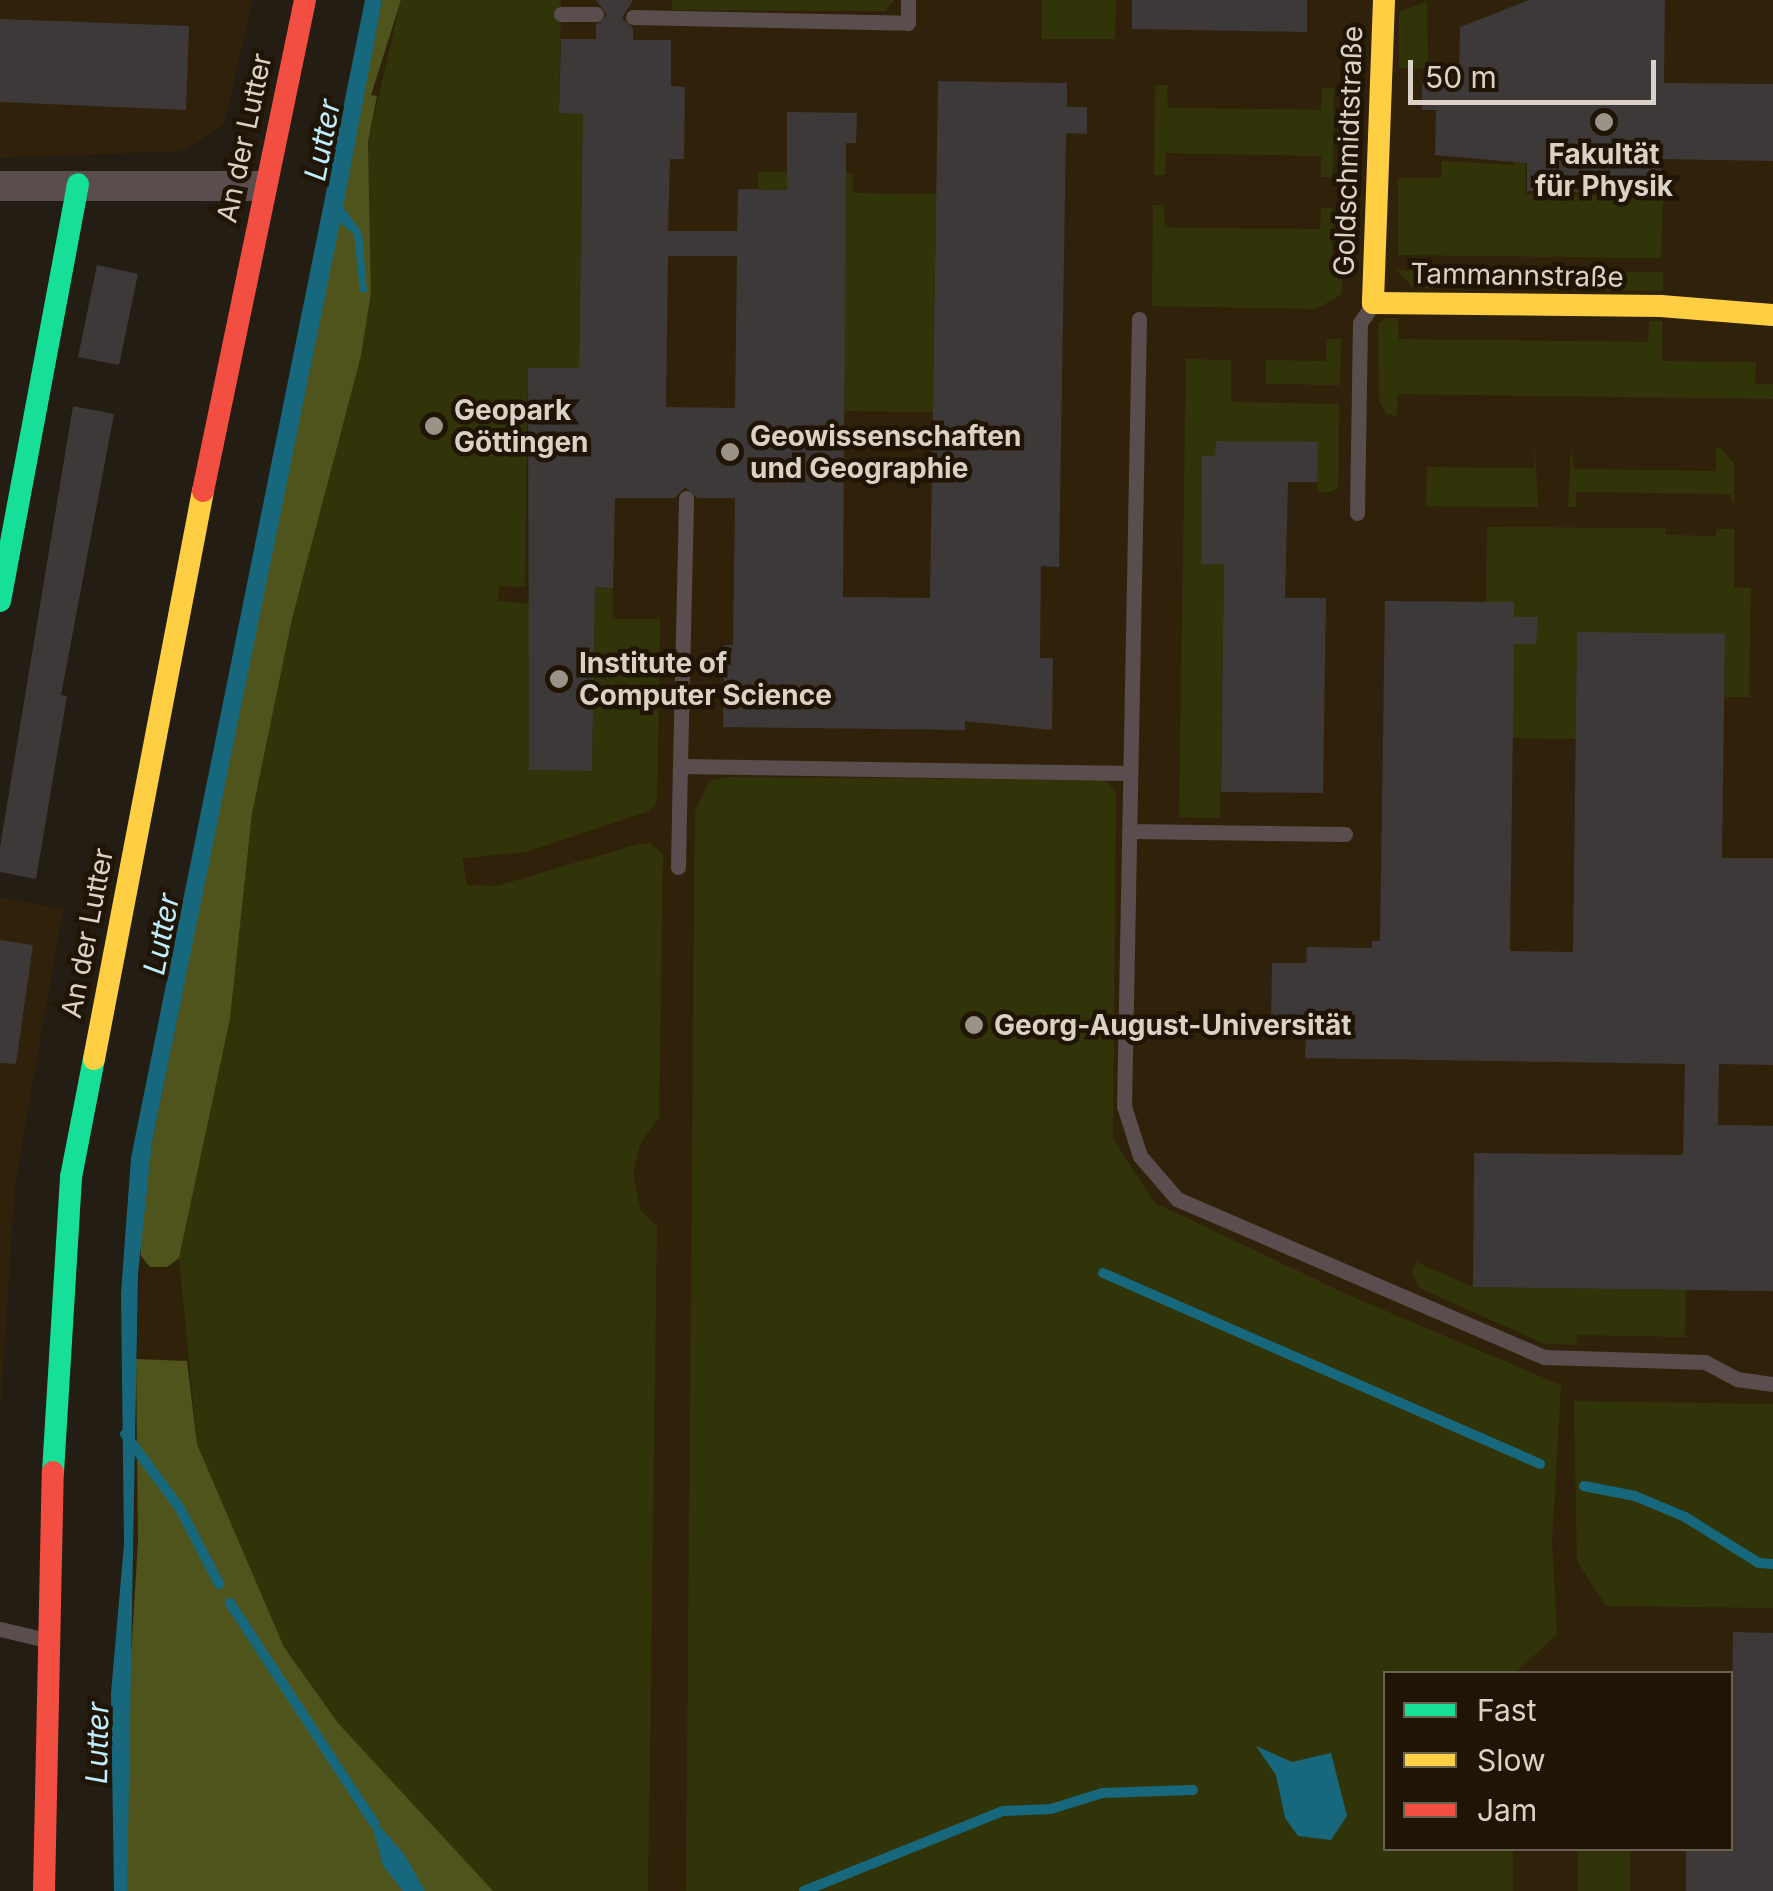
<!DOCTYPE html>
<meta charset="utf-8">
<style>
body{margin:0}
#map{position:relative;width:1773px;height:1891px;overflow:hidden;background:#231d13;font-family:Inter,sans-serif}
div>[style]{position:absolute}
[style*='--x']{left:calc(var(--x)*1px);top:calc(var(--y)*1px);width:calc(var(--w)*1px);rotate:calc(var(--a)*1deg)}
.built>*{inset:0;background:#30220a}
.green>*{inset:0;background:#313409}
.forest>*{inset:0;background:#4e541c}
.water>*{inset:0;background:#17687d}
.stream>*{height:10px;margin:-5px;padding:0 5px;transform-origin:5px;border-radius:5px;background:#17687d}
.building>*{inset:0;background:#3d3938}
.lane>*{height:15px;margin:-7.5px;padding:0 7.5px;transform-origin:7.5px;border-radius:7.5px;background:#594d4d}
.street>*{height:30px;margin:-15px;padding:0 15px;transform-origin:15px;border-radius:15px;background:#594d4d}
.fast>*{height:22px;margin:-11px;padding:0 11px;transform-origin:11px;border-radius:11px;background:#16e098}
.slow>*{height:22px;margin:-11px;padding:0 11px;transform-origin:11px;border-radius:11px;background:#ffcf43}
.jam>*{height:22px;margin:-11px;padding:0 11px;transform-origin:11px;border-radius:11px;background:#f24e42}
.dots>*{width:28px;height:28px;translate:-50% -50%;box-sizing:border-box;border:5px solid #201504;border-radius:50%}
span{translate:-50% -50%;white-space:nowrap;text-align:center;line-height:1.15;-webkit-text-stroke:9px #201504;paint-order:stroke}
.street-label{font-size:28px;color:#dad2c7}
.poi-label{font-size:28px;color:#dad2c7;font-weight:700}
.left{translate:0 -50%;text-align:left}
.water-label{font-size:30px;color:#bdedfe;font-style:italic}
.legend{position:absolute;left:1383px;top:1671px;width:350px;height:180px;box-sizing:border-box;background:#201504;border:2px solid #6a6152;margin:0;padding:12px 18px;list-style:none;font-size:30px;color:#dad2c7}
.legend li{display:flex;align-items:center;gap:20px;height:50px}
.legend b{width:50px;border:2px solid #6a6152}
.scale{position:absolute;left:1408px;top:60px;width:248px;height:45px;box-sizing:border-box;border:5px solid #dad2c7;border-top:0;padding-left:12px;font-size:30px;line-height:35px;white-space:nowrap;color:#dad2c7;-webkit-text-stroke:8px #201504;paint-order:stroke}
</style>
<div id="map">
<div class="built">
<div style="clip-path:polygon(0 0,253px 0,224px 124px,185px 151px,0 158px)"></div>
<div style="clip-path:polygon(evenodd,382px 0,1773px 0,1773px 1891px,127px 1891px,140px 1235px,197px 908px,382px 0,1386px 1674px,1730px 1674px,1730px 1848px,1386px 1848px,1386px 1674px)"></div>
<div style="clip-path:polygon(0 897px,63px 909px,15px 1185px,0 1415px)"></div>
</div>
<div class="green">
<div style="clip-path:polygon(401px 0,561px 0,559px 113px,583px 114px,579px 368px,528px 368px,525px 587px,500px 586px,497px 601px,531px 604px,529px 770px,592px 771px,595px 587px,613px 588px,613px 619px,660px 619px,657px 802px,649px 811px,526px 852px,462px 858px,467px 885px,497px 886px,638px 844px,650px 843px,663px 855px,659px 1117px,640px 1144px,633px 1175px,641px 1211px,657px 1227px,648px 1891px,493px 1891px,482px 1884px,338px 1723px,284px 1647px,197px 1444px,179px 1258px,230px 1019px,252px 814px,292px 619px,361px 356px,371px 293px,368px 142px)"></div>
<div style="clip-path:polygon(672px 0,894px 0,885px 11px,672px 10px)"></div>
<div style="clip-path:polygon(1042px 0,1116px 0,1115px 39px,1042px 39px)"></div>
<div style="clip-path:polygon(1427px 2px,1428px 69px,1399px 68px,1399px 12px)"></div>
<div style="clip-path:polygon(1155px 85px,1167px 85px,1168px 108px,1270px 109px,1321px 110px,1322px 88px,1334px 88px,1333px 177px,1321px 177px,1321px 156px,1218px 154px,1166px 153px,1165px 175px,1154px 175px)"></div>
<div style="clip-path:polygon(1515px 159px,1525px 159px,1526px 194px,1663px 196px,1661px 258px,1398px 255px,1398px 178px,1441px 178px,1442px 161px,1514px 165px)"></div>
<div style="clip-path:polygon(758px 172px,853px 173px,853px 193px,936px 194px,933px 412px,840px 411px,846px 191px,758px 189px)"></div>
<div style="clip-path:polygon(1153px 205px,1164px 205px,1165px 227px,1190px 228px,1320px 229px,1321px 208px,1333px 208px,1332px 271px,1342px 272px,1342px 294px,1316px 309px,1152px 306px)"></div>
<div style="clip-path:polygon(1397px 270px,1663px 272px,1663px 291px,1413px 288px)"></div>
<div style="clip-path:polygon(1385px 318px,1398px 318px,1399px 339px,1648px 342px,1649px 321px,1662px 321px,1662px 361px,1756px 362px,1755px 384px,1773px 384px,1773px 399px,1398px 394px,1397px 416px,1387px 414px,1379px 401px,1378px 324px)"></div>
<div style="clip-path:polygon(1327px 339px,1341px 339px,1340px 385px,1266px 384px,1266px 360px,1326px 361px)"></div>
<div style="clip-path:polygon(1186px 359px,1231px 360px,1231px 402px,1339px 404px,1338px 488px,1330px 492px,1317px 491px,1317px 442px,1216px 441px,1215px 456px,1202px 456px,1201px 564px,1224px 564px,1220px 818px,1179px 817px)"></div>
<div style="clip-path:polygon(1535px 446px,1538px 507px,1426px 506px,1427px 467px,1534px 468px)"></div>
<div style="clip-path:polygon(1571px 447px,1574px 469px,1704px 471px,1716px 471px,1716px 448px,1721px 448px,1734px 464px,1734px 507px,1730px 494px,1576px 492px,1576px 507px,1568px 507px)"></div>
<div style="clip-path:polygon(1487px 527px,1665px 528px,1666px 535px,1716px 536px,1716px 529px,1734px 529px,1734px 587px,1751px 588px,1749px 697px,1724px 697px,1725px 635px,1577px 633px,1576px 739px,1512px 738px,1514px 603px,1486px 602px)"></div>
<div style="clip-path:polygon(726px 777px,1105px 780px,1116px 791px,1113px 1139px,1155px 1203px,1355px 1298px,1561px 1385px,1552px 1540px,1557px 1634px,1515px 1673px,1386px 1674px,1386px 1848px,1513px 1849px,1513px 1891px,686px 1891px,695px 812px,709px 781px)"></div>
<div style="clip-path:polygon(1416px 1262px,1473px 1287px,1686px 1290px,1685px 1337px,1577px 1335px,1576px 1345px,1545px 1344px,1419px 1288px,1412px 1272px)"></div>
<div style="clip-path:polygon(1574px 1401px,1773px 1404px,1773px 1608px,1606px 1606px,1577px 1561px)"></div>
<div style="clip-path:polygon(1578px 1849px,1630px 1849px,1630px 1891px,1578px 1891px)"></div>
</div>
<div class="forest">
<div style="clip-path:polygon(382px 0,401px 0,371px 95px,377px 96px,368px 142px,371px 293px,361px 356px,292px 619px,252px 814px,230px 1019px,179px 1258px,167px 1267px,150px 1267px,141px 1256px,140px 1235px,152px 1142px)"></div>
<div style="clip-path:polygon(136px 1359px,187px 1361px,197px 1444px,284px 1647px,338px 1723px,493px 1891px,127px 1891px,126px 1736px,138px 1542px)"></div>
</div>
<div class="water">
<div style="clip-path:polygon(365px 0,382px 0,343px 207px,362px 233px,367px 292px,360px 292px,354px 234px,340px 223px,152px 1142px,138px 1274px,127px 1891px,114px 1891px,111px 1693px,124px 1544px,121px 1293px,131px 1158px)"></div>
<div style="clip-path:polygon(1256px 1746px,1292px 1762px,1331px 1753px,1347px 1816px,1331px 1840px,1298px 1836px,1285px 1818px,1276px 1775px)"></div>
<div style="clip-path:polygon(369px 1814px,404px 1854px,425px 1891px,403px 1891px,383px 1866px)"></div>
</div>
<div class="stream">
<div style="--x:1103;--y:1273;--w:477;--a:23.6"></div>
<div style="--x:125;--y:1434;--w:91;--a:53.5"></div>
<div style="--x:179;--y:1507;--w:87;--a:62.5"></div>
<div style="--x:1584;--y:1486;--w:52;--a:11.1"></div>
<div style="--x:1635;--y:1496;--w:54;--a:22.8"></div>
<div style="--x:1685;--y:1517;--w:87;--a:31.9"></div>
<div style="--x:1759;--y:1563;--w:14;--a:4"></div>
<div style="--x:230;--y:1603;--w:263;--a:56.8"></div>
<div style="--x:804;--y:1891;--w:214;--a:-21.9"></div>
<div style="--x:1003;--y:1811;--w:48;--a:-2.4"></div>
<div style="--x:1051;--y:1809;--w:53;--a:-17.4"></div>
<div style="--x:1102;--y:1793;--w:91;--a:-1.9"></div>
</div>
<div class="building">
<div style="clip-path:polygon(evenodd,596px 0,633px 0,622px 18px,633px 28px,633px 40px,671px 40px,671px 86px,685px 87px,684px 159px,670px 159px,668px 231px,737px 231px,738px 189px,787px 190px,787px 112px,857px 113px,856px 143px,846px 143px,843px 597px,930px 598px,938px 81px,1067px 83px,1067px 107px,1087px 107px,1087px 134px,1066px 133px,1059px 567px,1041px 566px,1040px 658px,1053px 658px,1052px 730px,965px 721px,965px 730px,723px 727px,724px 645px,733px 645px,735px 498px,697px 498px,685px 487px,675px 498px,615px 498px,613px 588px,595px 587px,592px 771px,529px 770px,528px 368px,579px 368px,583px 114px,559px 113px,561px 39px,596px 39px,596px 25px,607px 15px,596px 0,668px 256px,737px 256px,735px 408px,666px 407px,668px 256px)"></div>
<div style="clip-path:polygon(1132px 0,1307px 0,1307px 32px,1132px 29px)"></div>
<div style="clip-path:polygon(1529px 0,1665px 0,1664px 83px,1773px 84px,1773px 161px,1661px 159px,1661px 193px,1527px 191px,1527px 163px,1435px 155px,1436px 110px,1422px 110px,1422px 84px,1459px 79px,1460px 27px)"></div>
<div style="clip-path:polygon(0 19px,189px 26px,186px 110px,0 102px)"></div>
<div style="clip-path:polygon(97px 265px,138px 274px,119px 365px,78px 357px)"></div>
<div style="clip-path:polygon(73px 406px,114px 414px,61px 695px,67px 696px,36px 879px,0 872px,0 847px)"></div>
<div style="clip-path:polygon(1216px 441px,1318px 442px,1317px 482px,1288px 482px,1285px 598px,1326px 598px,1323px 793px,1221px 792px,1224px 564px,1201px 564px,1202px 456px,1215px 456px)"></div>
<div style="clip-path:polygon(1385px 601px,1514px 602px,1514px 617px,1538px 617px,1536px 644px,1514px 644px,1510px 951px,1573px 952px,1577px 632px,1725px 634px,1722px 858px,1773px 858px,1773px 1065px,1719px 1064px,1718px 1125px,1773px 1126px,1773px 1291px,1473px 1287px,1474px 1153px,1683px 1155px,1685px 1064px,1305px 1058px,1306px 1027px,1271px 1027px,1272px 963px,1306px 963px,1307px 947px,1372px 948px,1372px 941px,1380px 941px)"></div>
<div style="clip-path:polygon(0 940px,33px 945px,16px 1064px,0 1063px)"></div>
<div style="clip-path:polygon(1733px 1632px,1773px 1633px,1773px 1891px,1686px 1891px,1686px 1848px,1730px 1848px)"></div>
</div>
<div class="lane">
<div style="--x:561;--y:14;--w:35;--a:0"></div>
<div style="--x:633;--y:17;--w:275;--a:1.2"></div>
<div style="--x:908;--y:23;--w:23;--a:-90"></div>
<div style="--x:1139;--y:319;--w:787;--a:91.09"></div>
<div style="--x:1124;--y:1106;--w:52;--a:72.3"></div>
<div style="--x:1140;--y:1156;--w:57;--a:49.3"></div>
<div style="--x:1177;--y:1199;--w:400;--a:23.3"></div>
<div style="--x:1544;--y:1357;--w:161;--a:1.8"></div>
<div style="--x:1705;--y:1362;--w:36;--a:28"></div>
<div style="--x:1737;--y:1379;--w:36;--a:8"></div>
<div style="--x:1357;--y:513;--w:190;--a:-89.1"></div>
<div style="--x:1360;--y:323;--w:22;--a:-56"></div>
<div style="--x:680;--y:766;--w:268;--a:-88.7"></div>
<div style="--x:1129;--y:831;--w:216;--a:0.8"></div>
<div style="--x:678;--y:867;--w:101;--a:-88.9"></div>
<div style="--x:680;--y:766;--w:450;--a:0.9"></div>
<div style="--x:0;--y:1629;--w:47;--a:13.4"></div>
</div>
<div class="street">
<div style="--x:0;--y:186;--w:262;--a:0"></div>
</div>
<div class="fast">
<div style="--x:0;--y:601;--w:424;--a:-79.4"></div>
<div style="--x:53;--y:1472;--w:296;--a:-86.5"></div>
<div style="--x:71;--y:1177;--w:120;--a:-79"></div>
</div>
<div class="slow">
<div style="--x:1384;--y:0;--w:303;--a:92.1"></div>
<div style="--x:1373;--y:303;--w:288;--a:0.6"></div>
<div style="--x:1661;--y:306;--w:112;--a:4.6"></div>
<div style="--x:94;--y:1059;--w:578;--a:-79.14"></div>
</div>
<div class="jam">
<div style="--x:203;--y:491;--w:501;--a:-78.26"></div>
<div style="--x:44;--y:1891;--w:419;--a:-88.8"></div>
</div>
<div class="dots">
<div style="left:1604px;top:122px;background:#9a9388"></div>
<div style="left:434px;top:426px;background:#9a9388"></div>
<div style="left:730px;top:452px;background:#9a9388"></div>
<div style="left:559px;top:679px;background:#9a9388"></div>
<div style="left:974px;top:1025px;background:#9a9388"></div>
</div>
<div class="street-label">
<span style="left:244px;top:138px;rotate:-78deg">An der Lutter</span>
<span style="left:1348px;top:151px;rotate:-88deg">Goldschmidtstraße</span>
<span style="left:1517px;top:275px;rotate:1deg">Tammannstraße</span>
<span style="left:87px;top:933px;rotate:-79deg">An der Lutter</span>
</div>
<div class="poi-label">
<span style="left:1604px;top:170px">Fakultät<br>für Physik</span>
<span class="left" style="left:454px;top:426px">Geopark<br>Göttingen</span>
<span class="left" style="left:750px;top:452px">Geowissenschaften<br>und Geographie</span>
<span class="left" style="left:579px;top:679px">Institute of<br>Computer Science</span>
<span class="left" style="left:994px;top:1025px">Georg-August-Universität</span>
</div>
<div class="water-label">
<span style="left:322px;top:140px;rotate:-79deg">Lutter</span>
<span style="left:161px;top:934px;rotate:-79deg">Lutter</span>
<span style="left:97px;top:1743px;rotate:-89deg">Lutter</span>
</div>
<ul class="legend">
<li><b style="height:12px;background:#16e098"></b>Fast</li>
<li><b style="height:12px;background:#ffcf43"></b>Slow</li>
<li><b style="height:12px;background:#f24e42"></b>Jam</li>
</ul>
<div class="scale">50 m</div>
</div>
